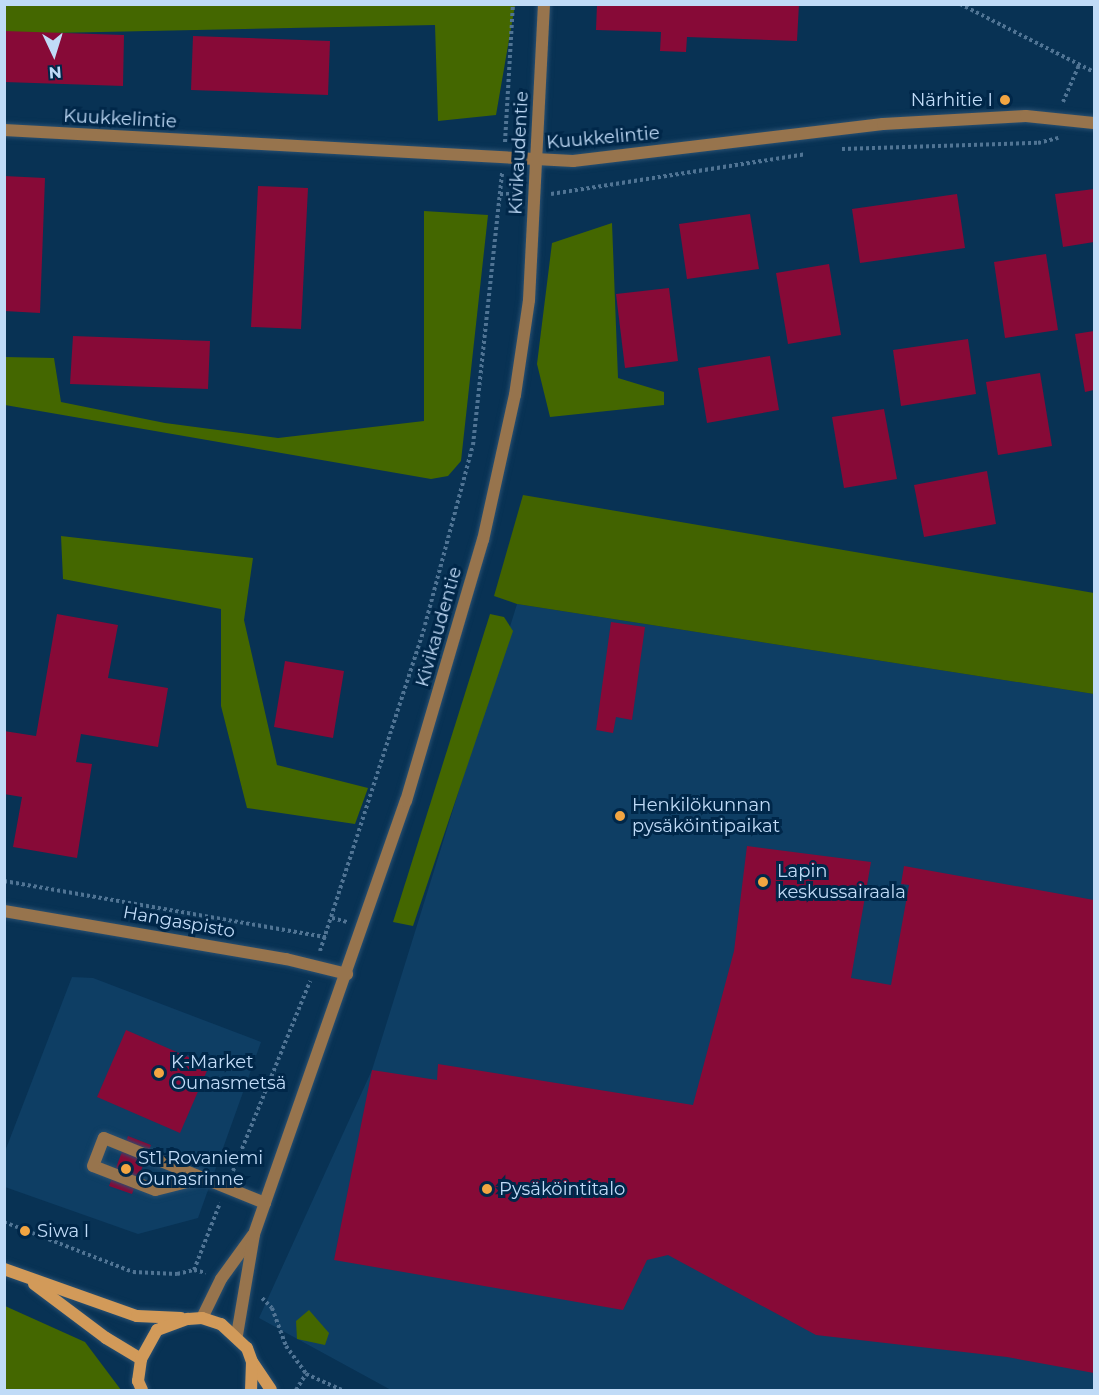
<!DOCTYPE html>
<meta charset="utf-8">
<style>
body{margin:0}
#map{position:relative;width:1099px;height:1395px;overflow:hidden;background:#083254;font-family:Montserrat,sans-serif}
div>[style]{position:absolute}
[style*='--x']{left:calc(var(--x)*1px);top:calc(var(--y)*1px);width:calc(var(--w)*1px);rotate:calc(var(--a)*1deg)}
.built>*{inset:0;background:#0e3e64}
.green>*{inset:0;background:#426300}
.forest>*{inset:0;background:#446700}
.building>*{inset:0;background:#870a37}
.path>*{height:4px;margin-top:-2px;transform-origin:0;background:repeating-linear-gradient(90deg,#507494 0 3px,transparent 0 6px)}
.roads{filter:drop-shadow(0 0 2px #295071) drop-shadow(0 0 2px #295071)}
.lane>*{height:12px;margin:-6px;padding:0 6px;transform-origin:6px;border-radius:6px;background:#97744d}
.street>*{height:12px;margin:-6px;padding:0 6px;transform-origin:6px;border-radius:6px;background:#97744d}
.secondary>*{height:12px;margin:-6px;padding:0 6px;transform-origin:6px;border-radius:6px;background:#d29a59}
.dots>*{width:16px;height:16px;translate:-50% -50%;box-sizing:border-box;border:3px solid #002749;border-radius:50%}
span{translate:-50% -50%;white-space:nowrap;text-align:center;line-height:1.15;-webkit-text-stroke:6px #002749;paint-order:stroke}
.poi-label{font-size:18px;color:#c0dbf7}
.right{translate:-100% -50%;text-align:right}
.left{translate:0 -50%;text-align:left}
.street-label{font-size:18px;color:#c0dbf7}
.frame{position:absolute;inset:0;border:6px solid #c0dbf7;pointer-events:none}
.north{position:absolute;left:24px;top:24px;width:60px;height:60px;-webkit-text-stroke:4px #002749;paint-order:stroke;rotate:176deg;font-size:16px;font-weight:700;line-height:24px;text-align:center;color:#c0dbf7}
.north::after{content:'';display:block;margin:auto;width:21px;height:27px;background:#c0dbf7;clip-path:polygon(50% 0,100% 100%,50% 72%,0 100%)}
</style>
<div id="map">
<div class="built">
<div style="clip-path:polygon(517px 604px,1094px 694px,1094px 1390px,391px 1390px,259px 1318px,372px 1070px)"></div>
<div style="clip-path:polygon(72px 977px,93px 978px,261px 1042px,198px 1218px,138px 1234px,5px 1187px,4px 1154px)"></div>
</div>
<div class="green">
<div style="clip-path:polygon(523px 495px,1094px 593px,1094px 694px,517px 604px,494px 596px)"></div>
</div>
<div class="forest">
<div style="clip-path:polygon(4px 5px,515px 5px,496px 115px,438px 121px,435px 25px,5px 34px)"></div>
<div style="clip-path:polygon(424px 211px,488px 215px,461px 461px,448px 476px,431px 479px,5px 405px,5px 357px,54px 358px,61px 402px,165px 423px,278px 438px,424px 421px)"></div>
<div style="clip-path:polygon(612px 223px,618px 378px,664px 392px,664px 405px,550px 417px,537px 364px,552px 243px)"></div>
<div style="clip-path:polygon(61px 536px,253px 558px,244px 620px,277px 765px,368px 788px,355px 824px,247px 808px,221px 706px,221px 609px,63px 579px)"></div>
<div style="clip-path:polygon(490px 614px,504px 617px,513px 631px,413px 926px,393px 922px)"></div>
<div style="clip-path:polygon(5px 1306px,85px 1342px,121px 1390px,5px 1390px)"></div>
<div style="clip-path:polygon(309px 1310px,329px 1333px,325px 1345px,297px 1339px,296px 1321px)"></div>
</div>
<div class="building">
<div style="clip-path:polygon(597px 4px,799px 4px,797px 41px,687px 37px,686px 52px,660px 51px,661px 32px,596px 30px)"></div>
<div style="clip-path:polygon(4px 31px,124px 35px,123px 86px,4px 82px)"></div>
<div style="clip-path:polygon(193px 36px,330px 41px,328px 95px,191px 90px)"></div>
<div style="clip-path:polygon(4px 176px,45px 178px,40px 313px,4px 311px)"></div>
<div style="clip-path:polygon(258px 186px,308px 188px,301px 329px,251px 327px)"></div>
<div style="clip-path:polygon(1094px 189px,1094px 242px,1063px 247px,1055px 194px)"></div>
<div style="clip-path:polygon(957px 194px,965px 248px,860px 263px,852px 209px)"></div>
<div style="clip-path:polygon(750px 214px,759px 269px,687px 279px,679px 224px)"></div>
<div style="clip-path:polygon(1046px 254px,1058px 330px,1005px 338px,994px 262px)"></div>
<div style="clip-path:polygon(829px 264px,841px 335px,788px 344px,776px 273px)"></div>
<div style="clip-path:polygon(669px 288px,678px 361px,625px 368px,616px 294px)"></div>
<div style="clip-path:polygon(1094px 331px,1094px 390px,1085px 392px,1075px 334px)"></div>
<div style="clip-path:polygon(73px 336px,210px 341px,208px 389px,70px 384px)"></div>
<div style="clip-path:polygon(968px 339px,976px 394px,901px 406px,893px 350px)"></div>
<div style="clip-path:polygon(770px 356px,779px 410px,707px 423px,698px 368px)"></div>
<div style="clip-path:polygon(1040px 373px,1052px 446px,998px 455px,986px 382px)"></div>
<div style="clip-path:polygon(884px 409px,897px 479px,844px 488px,832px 417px)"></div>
<div style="clip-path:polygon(987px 471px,996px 524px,924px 537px,914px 485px)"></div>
<div style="clip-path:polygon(57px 614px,118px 625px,108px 678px,168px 688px,158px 747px,81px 734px,76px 762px,92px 764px,77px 858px,13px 847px,22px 797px,4px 794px,4px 731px,36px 736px)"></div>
<div style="clip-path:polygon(611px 622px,645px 627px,632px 720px,616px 717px,613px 733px,596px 730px)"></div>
<div style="clip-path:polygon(285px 661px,344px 671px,333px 738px,274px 727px)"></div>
<div style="clip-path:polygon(747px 846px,871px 862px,851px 978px,891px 985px,909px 885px,901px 884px,904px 866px,1094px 900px,1094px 1373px,1007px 1357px,816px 1335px,668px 1255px,647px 1260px,623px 1310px,334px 1260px,372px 1070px,437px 1080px,438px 1064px,693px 1105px,734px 951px)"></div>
<div style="clip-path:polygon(126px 1030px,209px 1066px,180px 1133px,97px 1097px)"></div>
<div style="clip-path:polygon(128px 1136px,151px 1145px,132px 1194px,109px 1186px)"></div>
</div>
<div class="path">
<div style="--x:960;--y:4;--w:150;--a:26.9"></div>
<div style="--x:1063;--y:102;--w:40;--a:-66.6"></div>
<div style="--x:505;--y:142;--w:138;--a:-86.7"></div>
<div style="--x:842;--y:149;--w:196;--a:-1.8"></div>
<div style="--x:1038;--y:143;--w:21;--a:-14"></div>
<div style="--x:500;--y:194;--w:17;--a:0"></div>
<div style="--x:551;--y:194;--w:257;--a:-8.9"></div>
<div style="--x:4;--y:881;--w:327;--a:9.9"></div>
<div style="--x:332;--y:918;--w:16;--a:15"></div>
<div style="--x:320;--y:951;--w:342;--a:-72.1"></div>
<div style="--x:425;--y:625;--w:186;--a:-75.1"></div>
<div style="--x:473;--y:445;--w:274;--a:-83.9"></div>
<div style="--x:233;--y:1171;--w:205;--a:-67.9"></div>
<div style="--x:4;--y:1222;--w:138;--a:21.2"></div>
<div style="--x:133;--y:1272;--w:44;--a:2.6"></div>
<div style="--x:177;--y:1274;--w:17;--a:-13"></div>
<div style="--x:194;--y:1270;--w:12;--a:14"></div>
<div style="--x:194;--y:1270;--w:72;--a:-68.8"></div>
<div style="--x:262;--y:1298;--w:14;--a:45"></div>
<div style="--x:272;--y:1308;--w:40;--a:69.8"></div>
<div style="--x:286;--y:1346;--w:34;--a:54"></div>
<div style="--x:306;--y:1374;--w:39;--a:24"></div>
<div style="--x:296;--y:1390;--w:19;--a:-58"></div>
</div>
<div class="roads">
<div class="lane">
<div style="--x:104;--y:1138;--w:107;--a:22"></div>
<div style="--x:203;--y:1178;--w:49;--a:166"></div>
<div style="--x:155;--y:1190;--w:66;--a:-158.8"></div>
<div style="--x:93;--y:1166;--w:30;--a:-69"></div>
</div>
<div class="street">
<div style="--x:4;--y:130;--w:570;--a:3.12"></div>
<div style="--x:573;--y:161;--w:312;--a:-6.8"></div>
<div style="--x:883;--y:124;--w:143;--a:-3.2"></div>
<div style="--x:1026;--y:116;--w:68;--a:5.9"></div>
<div style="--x:4;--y:911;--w:286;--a:9.7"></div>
<div style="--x:286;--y:959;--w:63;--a:13.8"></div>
<div style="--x:203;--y:1178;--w:67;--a:22"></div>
<div style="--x:202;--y:1318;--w:43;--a:-64"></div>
<div style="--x:221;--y:1279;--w:54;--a:-54"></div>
<div style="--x:237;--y:1335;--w:102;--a:-80.4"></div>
<div style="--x:254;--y:1234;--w:459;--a:-70.7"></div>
<div style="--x:406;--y:801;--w:272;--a:-73.6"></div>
<div style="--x:483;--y:540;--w:148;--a:-77.6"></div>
<div style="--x:515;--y:395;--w:96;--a:-81.6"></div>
<div style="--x:529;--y:300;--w:296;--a:-87.1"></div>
</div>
<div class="secondary">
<div style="--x:4;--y:1269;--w:141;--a:19.5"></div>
<div style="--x:137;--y:1316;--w:44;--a:2.6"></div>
<div style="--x:34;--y:1284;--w:90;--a:36.9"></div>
<div style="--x:106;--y:1338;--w:41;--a:31"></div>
<div style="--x:253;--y:1363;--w:32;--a:56"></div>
<div style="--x:142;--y:1390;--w:10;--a:-114"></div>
<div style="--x:138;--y:1381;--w:22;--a:-82"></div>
<div style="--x:141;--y:1359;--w:33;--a:-61"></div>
<div style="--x:157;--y:1330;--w:33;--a:-20"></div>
<div style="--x:188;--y:1319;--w:14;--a:-4"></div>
<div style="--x:202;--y:1318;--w:20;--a:18"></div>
<div style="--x:221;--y:1324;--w:35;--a:43"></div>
<div style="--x:247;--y:1348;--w:15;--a:70"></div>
<div style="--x:252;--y:1362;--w:28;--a:92"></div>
</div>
</div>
<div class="dots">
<div style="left:1005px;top:100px;background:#f2a542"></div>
<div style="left:620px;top:816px;background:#f2a542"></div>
<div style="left:763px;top:882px;background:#f2a542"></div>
<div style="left:159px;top:1073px;background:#f2a542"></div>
<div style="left:126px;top:1169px;background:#f2a542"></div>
<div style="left:487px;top:1189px;background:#f2a542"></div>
<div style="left:25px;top:1231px;background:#f2a542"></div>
</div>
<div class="poi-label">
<span class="right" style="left:993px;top:100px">Närhitie I</span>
<span class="left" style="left:632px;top:816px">Henkilökunnan<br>pysäköintipaikat</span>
<span class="left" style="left:777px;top:882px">Lapin<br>keskussairaala</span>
<span class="left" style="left:171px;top:1073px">K-Market<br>Ounasmetsä</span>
<span class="left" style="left:138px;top:1169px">St1 Rovaniemi<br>Ounasrinne</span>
<span class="left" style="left:499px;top:1189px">Pysäköintitalo</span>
<span class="left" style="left:37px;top:1231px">Siwa I</span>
</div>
<div class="street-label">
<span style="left:120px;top:119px;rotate:3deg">Kuukkelintie</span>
<span style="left:603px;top:138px;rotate:-5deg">Kuukkelintie</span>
<span style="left:519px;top:153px;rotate:-87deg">Kivikaudentie</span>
<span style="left:439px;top:627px;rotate:-74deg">Kivikaudentie</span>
<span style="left:179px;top:922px;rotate:10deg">Hangaspisto</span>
</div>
<div class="frame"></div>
<div class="north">N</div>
</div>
